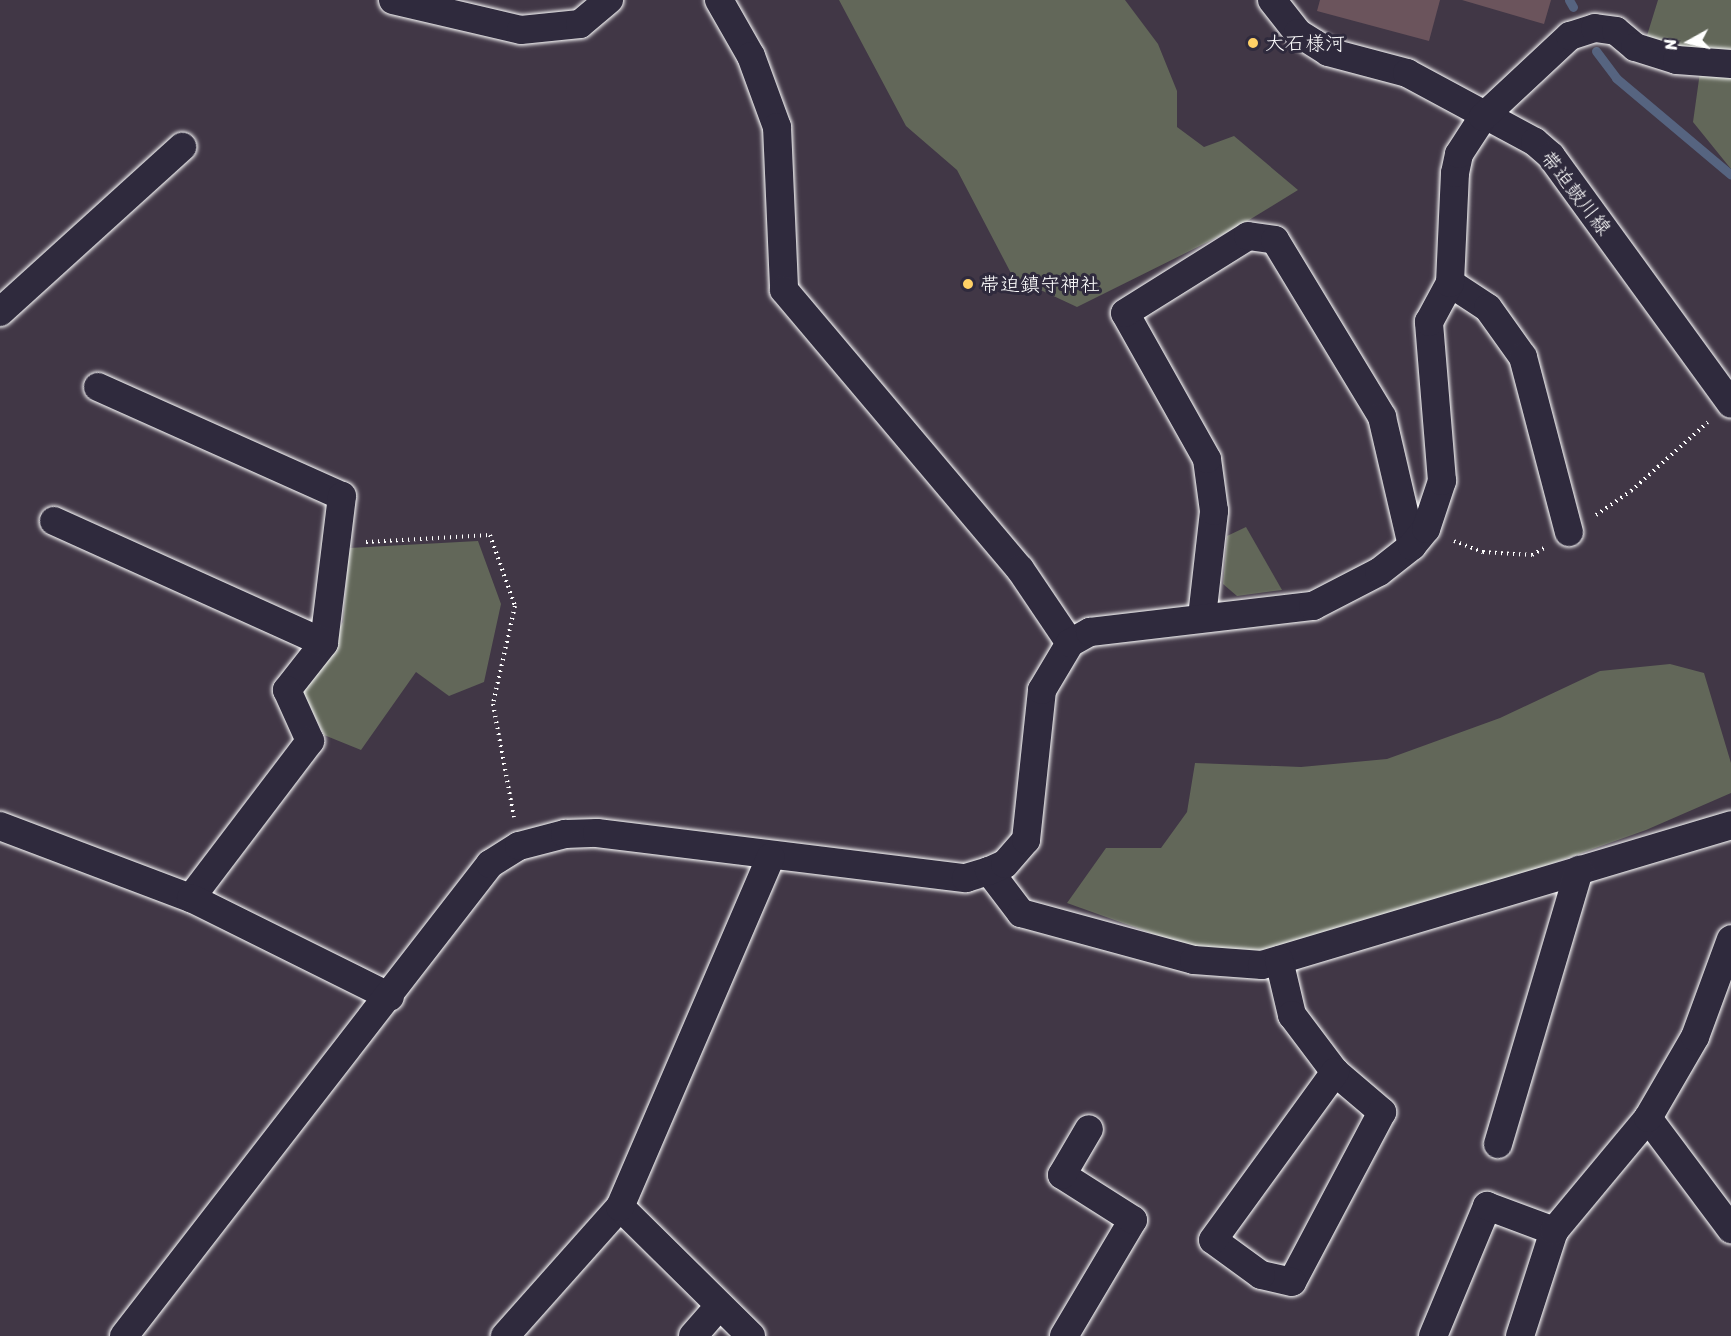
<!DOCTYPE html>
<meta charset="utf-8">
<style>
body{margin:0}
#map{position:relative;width:1731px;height:1336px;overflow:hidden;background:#413746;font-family:Sriracha,"Klee One",sans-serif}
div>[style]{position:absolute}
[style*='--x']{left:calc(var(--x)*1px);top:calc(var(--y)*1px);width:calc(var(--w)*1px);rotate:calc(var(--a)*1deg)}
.green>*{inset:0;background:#626759}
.stream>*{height:9px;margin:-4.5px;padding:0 4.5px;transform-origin:4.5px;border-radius:4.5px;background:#566480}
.building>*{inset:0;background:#6b545c}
.path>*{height:4px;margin-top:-2px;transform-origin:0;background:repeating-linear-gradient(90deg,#fff 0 1.5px,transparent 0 6px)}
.roads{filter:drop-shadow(0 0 2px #fff) drop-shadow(0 0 2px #fff)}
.street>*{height:28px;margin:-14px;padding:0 14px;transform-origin:14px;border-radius:14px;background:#2f2a3d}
.dots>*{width:16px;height:16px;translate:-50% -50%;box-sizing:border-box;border:3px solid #2f2a3d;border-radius:50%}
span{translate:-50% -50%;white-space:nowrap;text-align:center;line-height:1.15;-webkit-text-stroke:6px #2f2a3d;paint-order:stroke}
.poi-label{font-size:20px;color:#fff}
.left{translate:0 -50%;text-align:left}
.street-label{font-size:20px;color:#fff}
.north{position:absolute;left:1659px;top:12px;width:60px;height:60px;-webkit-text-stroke:4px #2f2a3d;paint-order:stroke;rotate:262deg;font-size:16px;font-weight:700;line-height:24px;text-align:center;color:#fff}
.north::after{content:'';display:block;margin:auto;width:21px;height:27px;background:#fff;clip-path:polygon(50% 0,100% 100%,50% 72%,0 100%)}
</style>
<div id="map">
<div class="green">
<div style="clip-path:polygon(839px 0,1125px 0,1158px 44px,1177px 91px,1177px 127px,1204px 147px,1234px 136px,1298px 190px,1236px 228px,1077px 307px,1013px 277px,957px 170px,906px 126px)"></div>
<div style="clip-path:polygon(1658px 0,1731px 0,1731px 169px,1693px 122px,1701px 65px,1645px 42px)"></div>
<div style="clip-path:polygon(1246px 527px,1282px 590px,1237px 596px,1223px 584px,1227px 536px)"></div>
<div style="clip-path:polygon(478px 541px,501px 604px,484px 682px,449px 696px,416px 672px,361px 750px,324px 735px,303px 692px,343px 622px,349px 548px)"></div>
<div style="clip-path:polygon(1670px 664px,1704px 673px,1731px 763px,1731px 793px,1646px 830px,1315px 948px,1215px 956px,1067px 903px,1106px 848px,1161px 848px,1187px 812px,1195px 763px,1301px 767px,1387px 759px,1500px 718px,1600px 671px)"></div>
</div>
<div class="stream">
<div style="--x:1569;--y:0;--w:8;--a:60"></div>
<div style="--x:1596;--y:51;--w:34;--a:53"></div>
<div style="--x:1616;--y:78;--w:150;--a:40.1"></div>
</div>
<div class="building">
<div style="clip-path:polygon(1320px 0,1440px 0,1429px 41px,1317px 11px)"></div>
<div style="clip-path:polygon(1462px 0,1551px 0,1544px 24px)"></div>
</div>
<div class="path">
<div style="--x:1596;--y:515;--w:42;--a:-34.4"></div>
<div style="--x:1631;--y:491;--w:103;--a:-41.9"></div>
<div style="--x:1454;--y:541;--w:31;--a:21"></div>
<div style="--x:1483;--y:552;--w:49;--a:3.5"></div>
<div style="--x:1532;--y:555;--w:14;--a:-30"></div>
<div style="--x:366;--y:542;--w:124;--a:-3.2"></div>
<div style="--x:490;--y:535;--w:75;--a:70.6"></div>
<div style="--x:515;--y:606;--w:100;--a:102.7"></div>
<div style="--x:493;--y:704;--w:115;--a:79.5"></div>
</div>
<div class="roads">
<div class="street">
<div style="--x:393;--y:0;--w:131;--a:13.2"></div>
<div style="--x:521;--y:30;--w:59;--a:-5.8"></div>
<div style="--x:580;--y:24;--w:38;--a:-40"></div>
<div style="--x:719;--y:0;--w:64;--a:60.3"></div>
<div style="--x:751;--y:56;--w:76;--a:69.9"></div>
<div style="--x:777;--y:127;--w:163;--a:87.5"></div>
<div style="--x:784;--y:290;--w:365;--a:49.8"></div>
<div style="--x:1020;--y:569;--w:89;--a:56"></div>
<div style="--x:1272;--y:0;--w:42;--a:51.8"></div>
<div style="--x:1298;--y:33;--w:36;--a:32"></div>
<div style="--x:1328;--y:52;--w:82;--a:14.9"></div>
<div style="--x:1407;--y:73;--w:145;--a:28.3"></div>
<div style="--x:1535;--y:142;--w:21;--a:41"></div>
<div style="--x:1551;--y:156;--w:306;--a:54"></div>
<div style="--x:1450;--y:283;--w:45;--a:33.3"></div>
<div style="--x:1488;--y:308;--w:60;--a:54.5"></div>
<div style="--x:1523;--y:357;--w:181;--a:75.3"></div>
<div style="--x:0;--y:312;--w:246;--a:-42.2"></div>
<div style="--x:98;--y:387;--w:267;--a:24.1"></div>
<div style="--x:342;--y:496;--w:148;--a:97"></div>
<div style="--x:324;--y:643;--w:60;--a:128.2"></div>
<div style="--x:287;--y:690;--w:56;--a:65.7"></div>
<div style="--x:310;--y:741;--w:197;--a:127.2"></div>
<div style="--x:54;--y:521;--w:296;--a:24.3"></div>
<div style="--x:1202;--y:617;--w:107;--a:-83.5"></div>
<div style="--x:1214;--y:511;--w:52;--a:-97.7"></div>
<div style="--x:1207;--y:459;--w:167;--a:-119.3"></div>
<div style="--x:1125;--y:313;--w:145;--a:-32"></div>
<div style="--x:1248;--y:236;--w:27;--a:8"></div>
<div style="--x:1275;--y:240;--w:207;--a:58.8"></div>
<div style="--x:1382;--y:417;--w:132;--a:76.9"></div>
<div style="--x:0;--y:826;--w:204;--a:20.7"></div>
<div style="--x:191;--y:898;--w:222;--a:26.4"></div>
<div style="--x:989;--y:871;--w:53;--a:52.7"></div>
<div style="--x:1021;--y:913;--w:179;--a:15.2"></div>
<div style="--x:1194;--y:960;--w:68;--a:4.2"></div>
<div style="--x:1262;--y:965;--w:489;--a:-16.6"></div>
<div style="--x:1279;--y:960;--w:57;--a:76.7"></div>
<div style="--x:1292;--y:1015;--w:71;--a:53"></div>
<div style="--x:1335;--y:1072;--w:62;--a:40.4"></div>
<div style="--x:1382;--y:1112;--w:192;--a:117.9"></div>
<div style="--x:1292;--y:1282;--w:32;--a:-167"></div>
<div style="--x:1261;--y:1275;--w:59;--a:-143.9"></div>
<div style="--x:1213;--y:1240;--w:208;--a:-54"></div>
<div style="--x:1648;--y:1118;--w:139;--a:53.2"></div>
<div style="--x:1498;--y:1144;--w:286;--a:-73.5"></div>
<div style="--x:124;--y:1336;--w:597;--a:-52.21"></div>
<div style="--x:490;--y:864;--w:34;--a:-32"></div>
<div style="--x:519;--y:846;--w:48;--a:-14.6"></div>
<div style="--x:565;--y:834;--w:32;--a:-2"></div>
<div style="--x:597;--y:833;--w:372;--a:7"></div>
<div style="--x:966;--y:878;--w:24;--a:-17"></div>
<div style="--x:989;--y:871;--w:17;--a:-24"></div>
<div style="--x:1005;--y:864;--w:32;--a:-49"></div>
<div style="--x:1026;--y:840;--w:151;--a:-83.9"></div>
<div style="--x:1042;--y:690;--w:55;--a:-59.2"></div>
<div style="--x:1070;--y:643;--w:23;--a:-29"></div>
<div style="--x:1090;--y:632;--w:225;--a:-6.7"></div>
<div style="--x:1313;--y:606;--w:74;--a:-27.3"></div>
<div style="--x:1379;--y:572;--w:42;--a:-38.2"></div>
<div style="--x:1412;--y:546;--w:22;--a:-51"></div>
<div style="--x:1426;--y:529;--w:51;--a:-71.6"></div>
<div style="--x:1442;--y:481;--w:160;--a:-94.7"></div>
<div style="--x:1429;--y:322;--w:44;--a:-61.7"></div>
<div style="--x:1450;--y:283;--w:110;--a:-87.4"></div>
<div style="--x:1455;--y:173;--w:19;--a:-78"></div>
<div style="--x:1459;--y:154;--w:44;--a:-57"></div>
<div style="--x:1483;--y:117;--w:119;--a:-43"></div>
<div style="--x:1570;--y:36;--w:26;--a:-18"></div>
<div style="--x:1595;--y:28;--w:21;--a:8"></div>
<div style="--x:1616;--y:31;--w:25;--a:40"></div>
<div style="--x:1635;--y:47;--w:44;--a:17.2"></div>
<div style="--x:1677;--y:60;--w:54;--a:4.2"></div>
<div style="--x:505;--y:1336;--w:173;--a:-48.3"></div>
<div style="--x:693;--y:1336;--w:38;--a:-49"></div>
<div style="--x:751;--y:1336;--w:184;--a:-135.4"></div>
<div style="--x:620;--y:1207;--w:381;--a:-66.7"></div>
<div style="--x:1064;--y:1336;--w:135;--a:-59.3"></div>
<div style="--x:1133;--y:1220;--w:84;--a:-147.6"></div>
<div style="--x:1062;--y:1175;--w:53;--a:-59.6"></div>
<div style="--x:1433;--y:1336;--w:141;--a:-67.4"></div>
<div style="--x:1487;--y:1206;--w:72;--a:20.5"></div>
<div style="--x:1520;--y:1336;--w:110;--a:-72.1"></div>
<div style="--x:1554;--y:1231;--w:147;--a:-50.2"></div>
<div style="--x:1648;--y:1118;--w:94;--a:-59.9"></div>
<div style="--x:1695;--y:1037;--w:104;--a:-69.8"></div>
</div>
</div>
<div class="dots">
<div style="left:1253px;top:43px;background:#ffd166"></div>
<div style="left:968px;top:284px;background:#ffd166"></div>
</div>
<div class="poi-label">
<span class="left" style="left:1265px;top:43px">大石様河</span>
<span class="left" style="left:980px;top:284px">帯迫鎮守神社</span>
</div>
<div class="street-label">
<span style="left:1576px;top:193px;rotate:52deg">帯迫皷川線</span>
</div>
<div class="north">N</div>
</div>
